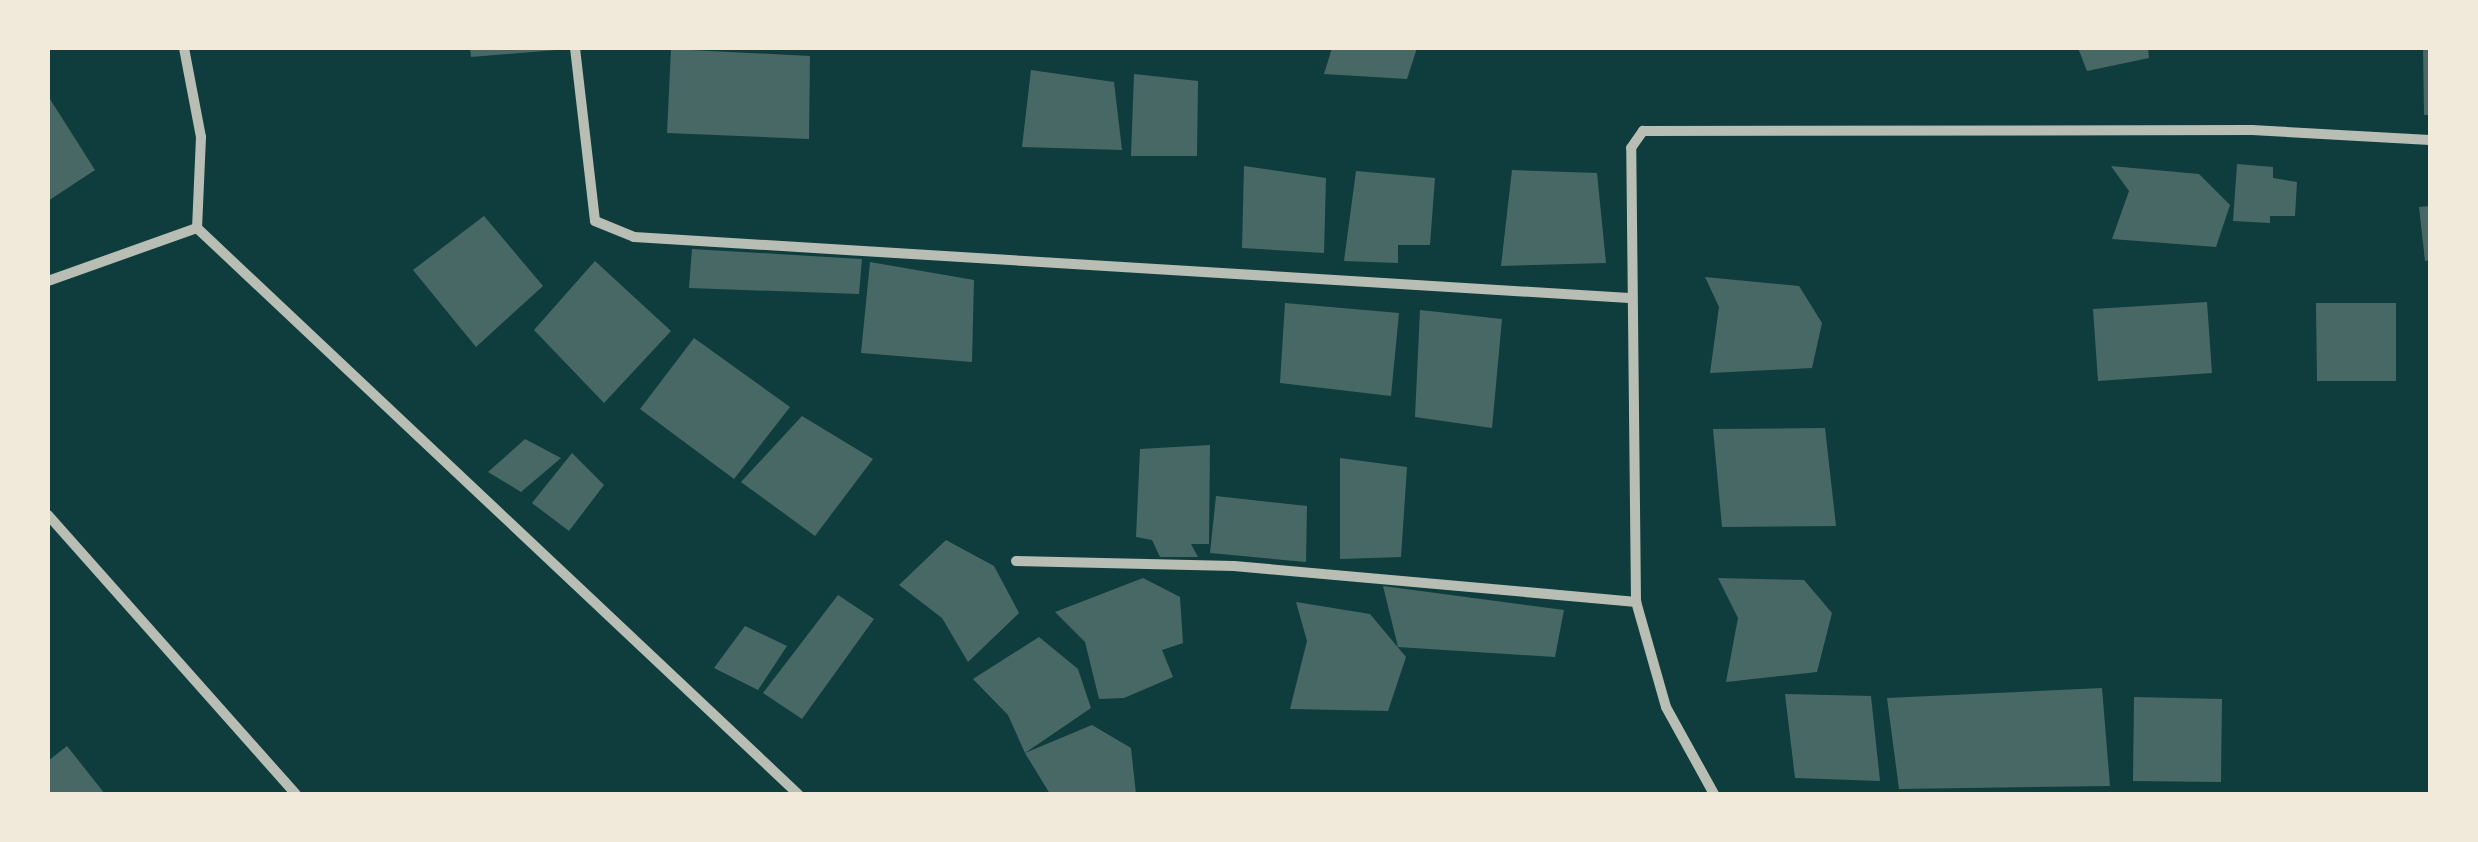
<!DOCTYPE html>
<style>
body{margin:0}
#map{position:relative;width:2478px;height:842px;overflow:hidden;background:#0f3d3e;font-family:"Open Sans",sans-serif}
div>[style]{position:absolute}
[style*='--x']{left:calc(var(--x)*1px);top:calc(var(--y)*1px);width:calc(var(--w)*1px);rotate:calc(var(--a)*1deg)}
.building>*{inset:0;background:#486865}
.minor>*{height:10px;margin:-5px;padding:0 5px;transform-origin:5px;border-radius:5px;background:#b8beb3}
span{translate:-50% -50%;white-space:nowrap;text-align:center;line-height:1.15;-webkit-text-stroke:9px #f1e9da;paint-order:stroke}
.frame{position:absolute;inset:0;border:50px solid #f1e9da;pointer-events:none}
</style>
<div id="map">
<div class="building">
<div style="clip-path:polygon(470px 48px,556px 48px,556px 50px,471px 57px)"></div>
<div style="clip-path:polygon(1332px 48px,1417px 48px,1407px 79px,1324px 74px)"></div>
<div style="clip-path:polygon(2078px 48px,2148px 48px,2149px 58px,2087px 71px)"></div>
<div style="clip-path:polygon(2423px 48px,2430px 48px,2430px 115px,2424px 115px)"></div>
<div style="clip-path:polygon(671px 49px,810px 56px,809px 139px,667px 133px)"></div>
<div style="clip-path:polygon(1031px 70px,1114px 82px,1122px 150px,1022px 147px)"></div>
<div style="clip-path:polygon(1134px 74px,1198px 81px,1197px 156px,1131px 156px)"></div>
<div style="clip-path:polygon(48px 96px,95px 170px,48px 201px)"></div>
<div style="clip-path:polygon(2237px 164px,2273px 167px,2273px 178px,2297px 182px,2295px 216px,2270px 216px,2270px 223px,2233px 221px)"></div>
<div style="clip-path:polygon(1244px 166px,1326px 178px,1324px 253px,1242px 248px)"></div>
<div style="clip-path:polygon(2111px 166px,2199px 174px,2230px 205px,2216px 247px,2112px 239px,2129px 191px)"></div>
<div style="clip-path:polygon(1512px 170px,1597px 173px,1606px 263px,1501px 266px)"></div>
<div style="clip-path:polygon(1356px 171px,1435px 178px,1430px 245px,1398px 245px,1398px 263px,1344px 261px)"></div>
<div style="clip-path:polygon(2430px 206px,2430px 260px,2425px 261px,2419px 207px)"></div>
<div style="clip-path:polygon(484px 216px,543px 286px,476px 347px,413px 270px)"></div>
<div style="clip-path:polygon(692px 249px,862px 259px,859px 294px,689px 288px)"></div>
<div style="clip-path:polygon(595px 261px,671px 331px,604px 403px,534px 330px)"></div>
<div style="clip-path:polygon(870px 262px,974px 280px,972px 362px,861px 353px)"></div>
<div style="clip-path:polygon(1705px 277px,1799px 286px,1822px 323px,1812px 368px,1710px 373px,1719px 307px)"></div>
<div style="clip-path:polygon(2207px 302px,2212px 373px,2098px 381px,2093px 309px)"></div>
<div style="clip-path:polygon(1285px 303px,1399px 313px,1391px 396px,1280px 383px)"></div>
<div style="clip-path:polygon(2316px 303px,2396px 303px,2396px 381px,2317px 381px)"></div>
<div style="clip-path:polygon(1420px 310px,1502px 319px,1492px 428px,1415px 417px)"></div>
<div style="clip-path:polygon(694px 338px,790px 407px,734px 479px,640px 409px)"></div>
<div style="clip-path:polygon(802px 416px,873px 459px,815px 536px,741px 482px)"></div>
<div style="clip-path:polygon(1825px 428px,1836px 526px,1722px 527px,1713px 429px)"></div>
<div style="clip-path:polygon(525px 439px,561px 458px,521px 492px,488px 472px)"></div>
<div style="clip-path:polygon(1210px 445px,1209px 544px,1191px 544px,1198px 557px,1160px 557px,1152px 540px,1136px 537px,1140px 449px)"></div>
<div style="clip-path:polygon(572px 453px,604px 485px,569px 531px,532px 503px)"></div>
<div style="clip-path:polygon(1340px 458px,1407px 467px,1401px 557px,1340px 559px)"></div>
<div style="clip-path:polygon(1216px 496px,1307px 506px,1306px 562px,1210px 553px)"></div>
<div style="clip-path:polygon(946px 540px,994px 566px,1019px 613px,968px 662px,942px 618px,899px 585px)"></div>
<div style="clip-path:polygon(1143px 578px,1180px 597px,1183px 643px,1162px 650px,1173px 677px,1124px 698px,1099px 699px,1085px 642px,1055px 612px)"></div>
<div style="clip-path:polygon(1718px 578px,1804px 580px,1832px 613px,1817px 672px,1726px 682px,1738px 618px)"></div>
<div style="clip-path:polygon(1383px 586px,1564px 610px,1555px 657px,1398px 647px)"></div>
<div style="clip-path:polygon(838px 595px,874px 619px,802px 719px,763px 693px)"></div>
<div style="clip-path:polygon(1296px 602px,1370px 614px,1406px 657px,1388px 711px,1290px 709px,1307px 641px)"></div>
<div style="clip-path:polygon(745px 626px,787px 646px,758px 690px,714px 668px)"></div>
<div style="clip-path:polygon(1039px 637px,1078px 669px,1091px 708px,1025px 753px,1092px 725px,1131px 748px,1136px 794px,1050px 794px,1025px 753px,1008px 715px,973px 679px)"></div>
<div style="clip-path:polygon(2102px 688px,2110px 786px,1899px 789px,1887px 698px)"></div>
<div style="clip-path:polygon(1785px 694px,1871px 696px,1880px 781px,1795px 778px)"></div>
<div style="clip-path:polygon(2134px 697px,2222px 699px,2221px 782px,2133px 781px)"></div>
<div style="clip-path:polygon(67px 746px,105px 794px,48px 794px,48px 761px)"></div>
</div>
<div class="minor">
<div style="--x:184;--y:48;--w:91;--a:79.2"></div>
<div style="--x:201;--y:137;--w:91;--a:92.5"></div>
<div style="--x:575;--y:48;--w:174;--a:83.4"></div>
<div style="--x:595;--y:221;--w:42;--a:22.3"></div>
<div style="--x:634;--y:237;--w:997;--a:3.51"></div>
<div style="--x:197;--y:228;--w:826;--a:43.28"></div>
<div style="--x:48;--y:281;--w:158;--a:-19.6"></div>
<div style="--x:48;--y:515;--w:373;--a:48.4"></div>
<div style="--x:1016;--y:561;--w:218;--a:1.3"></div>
<div style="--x:1234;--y:566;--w:404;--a:5.1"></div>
<div style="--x:1714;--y:794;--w:99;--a:-118.9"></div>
<div style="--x:1666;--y:707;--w:109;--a:-105.9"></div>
<div style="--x:1636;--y:602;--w:454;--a:-90.6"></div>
<div style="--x:1631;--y:148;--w:21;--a:-55"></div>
<div style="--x:1643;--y:131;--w:609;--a:-0.09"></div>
<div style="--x:2252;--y:130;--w:178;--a:3.2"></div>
</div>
<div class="frame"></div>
</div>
